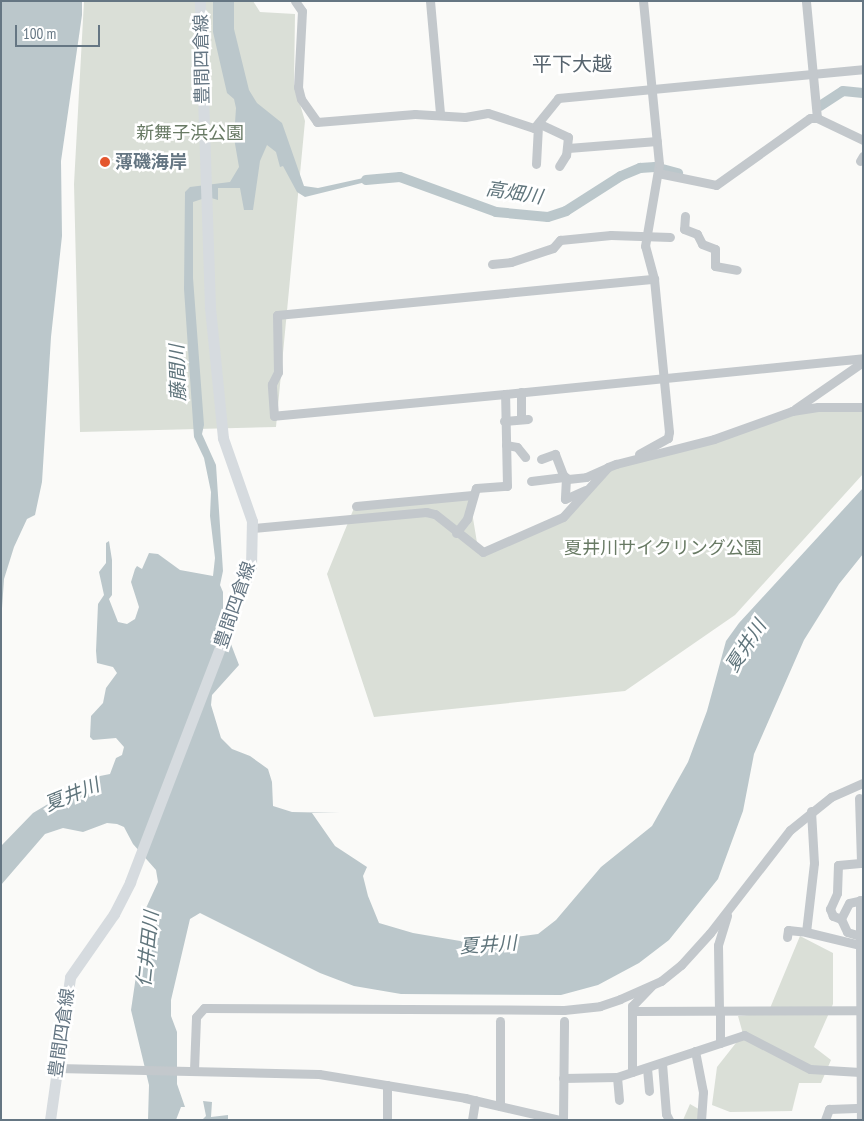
<!DOCTYPE html>
<meta charset="utf-8">
<style>
body{margin:0}
#map{position:relative;width:864px;height:1121px;overflow:hidden;background:#fafaf8;font-family:"PT Sans Narrow","Noto Sans JP",sans-serif}
div>[style]{position:absolute}
[style*='--x']{left:calc(var(--x)*1px);top:calc(var(--y)*1px);width:calc(var(--w)*1px);rotate:calc(var(--a)*1deg)}
.green>*{inset:0;background:#dadfd7}
.water>*{inset:0;background:#bbc7cb}
.river>*{height:10px;margin:-5px;padding:0 5px;transform-origin:5px;border-radius:5px;background:#bbc7cb}
.minor>*{height:9px;margin:-4.5px;padding:0 4.5px;transform-origin:4.5px;border-radius:4.5px;background:#c3c8cc}
.major>*{height:11px;margin:-5.5px;padding:0 5.5px;transform-origin:5.5px;border-radius:5.5px;background:#d6dbdf}
.dots>*{width:14px;height:14px;translate:-50% -50%;box-sizing:border-box;border:2px solid #fff;border-radius:50%}
span{translate:-50% -50%;white-space:nowrap;text-align:center;line-height:1.15;-webkit-text-stroke:5px #fff;paint-order:stroke}
.street-label{font-size:18px;color:#657683}
.park-label{font-size:18px;color:#687a64}
.poi-label{font-size:18px;color:#657683;font-weight:700}
.left{translate:0 -50%;text-align:left}
.water-label{font-size:19px;color:#60757c;font-style:italic}
.quarter-label{font-size:20px;color:#57646e}
.frame{position:absolute;inset:0;border:2px solid #657683;pointer-events:none}
.scale{position:absolute;left:15px;top:25px;width:85px;height:22px;box-sizing:border-box;border:2px solid #657683;border-top:0;padding-left:6px;font-size:15px;line-height:18px;white-space:nowrap;color:#657683;-webkit-text-stroke:4px #fff;paint-order:stroke}
</style>
<div id="map">
<div class="green">
<div style="clip-path:polygon(84px 1px,253px 1px,260px 12px,295px 14px,294px 84px,305px 121px,276px 427px,80px 432px,74px 184px)"></div>
<div style="clip-path:polygon(805px 404px,863px 405px,863px 474px,735px 615px,625px 691px,374px 717px,327px 574px,354px 508px,474px 497px,472px 512px,479px 555px,563px 517px,606px 467px,712px 438px)"></div>
<div style="clip-path:polygon(800px 936px,833px 953px,833px 1004px,814px 1047px,831px 1060px,821px 1083px,799px 1083px,792px 1111px,730px 1112px,712px 1105px,717px 1067px,743px 1034px,738px 1016px,768px 1013px)"></div>
<div style="clip-path:polygon(690px 1104px,702px 1111px,701px 1120px,683px 1120px)"></div>
</div>
<div class="water">
<div style="clip-path:polygon(1px 1px,82px 1px,82px 15px,61px 161px,62px 236px,51px 337px,42px 482px,35px 515px,27px 519px,14px 547px,4px 579px,1px 623px)"></div>
<div style="clip-path:polygon(213px 1px,234px 1px,234px 29px,249px 90px,257px 103px,282px 123px,304px 186px,318px 188px,377px 175px,378px 179px,305px 197px,297px 192px,283px 166px,280px 167px,276px 152px,267px 145px,260px 161px,253px 210px,244px 210px,240px 188px,218px 188px,218px 200px,208px 197px,193px 202px,193px 278px,204px 425px,202px 434px,216px 465px,223px 571px,220px 585px,223px 592px,223px 612px,228px 618px,224px 626px,239px 665px,212px 695px,211px 705px,221px 738px,232px 749px,250px 756px,268px 769px,272px 782px,273px 806px,292px 812px,340px 813px,312px 813px,335px 846px,367px 867px,363px 876px,368px 896px,379px 923px,413px 933px,472px 943px,538px 934px,556px 920px,601px 867px,652px 826px,688px 762px,707px 711px,726px 641px,739px 623px,863px 488px,863px 554px,839px 584px,804px 640px,754px 754px,743px 811px,718px 879px,669px 940px,639px 963px,598px 985px,561px 995px,401px 994px,354px 986px,320px 973px,200px 913px,190px 919px,171px 1000px,171px 1016px,177px 1032px,177px 1084px,185px 1107px,181px 1107px,176px 1120px,148px 1120px,149px 1085px,131px 1010px,146px 908px,158px 882px,156px 870px,133px 844px,124px 827px,117px 824px,107px 823px,83px 832px,63px 828px,45px 834px,1px 885px,1px 846px,33px 813px,58px 798px,62px 791px,81px 793px,100px 776px,110px 774px,116px 758px,122px 755px,124px 747px,116px 738px,93px 740px,90px 737px,91px 716px,103px 703px,106px 688px,117px 673px,113px 667px,97px 663px,96px 651px,98px 604px,104px 595px,99px 572px,106px 563px,106px 543px,109px 541px,112px 560px,112px 595px,109px 599px,118px 622px,127px 624px,135px 619px,139px 607px,131px 582px,135px 569px,137px 566px,142px 569px,149px 553px,158px 554px,180px 570px,213px 576px,215px 558px,210px 516px,211px 492px,204px 458px,194px 437px,184px 289px,185px 192px,190px 187px,230px 182px,239px 167px,234px 138px,236px 108px,234px 99px,227px 93px,213px 32px)"></div>
<div style="clip-path:polygon(203px 1101px,212px 1102px,211px 1117px,228px 1115px,228px 1120px,202px 1120px,206px 1116px)"></div>
</div>
<div class="river">
<div style="--x:820;--y:106;--w:27;--a:-33"></div>
<div style="--x:843;--y:91;--w:20;--a:6"></div>
<div style="--x:366;--y:180;--w:34;--a:-5"></div>
<div style="--x:400;--y:177;--w:102;--a:20"></div>
<div style="--x:496;--y:212;--w:52;--a:5.5"></div>
<div style="--x:548;--y:217;--w:19;--a:-18"></div>
<div style="--x:566;--y:211;--w:65;--a:-32.5"></div>
<div style="--x:621;--y:176;--w:21;--a:-23"></div>
<div style="--x:640;--y:168;--w:15;--a:-4"></div>
<div style="--x:655;--y:167;--w:24;--a:15"></div>
</div>
<div class="minor">
<div style="--x:295;--y:1;--w:12;--a:55"></div>
<div style="--x:302;--y:11;--w:76;--a:93"></div>
<div style="--x:298;--y:87;--w:12;--a:76"></div>
<div style="--x:301;--y:99;--w:28;--a:55"></div>
<div style="--x:317;--y:122;--w:98;--a:-4.7"></div>
<div style="--x:415;--y:114;--w:50;--a:3.4"></div>
<div style="--x:465;--y:117;--w:23;--a:-10"></div>
<div style="--x:488;--y:113;--w:48;--a:18.1"></div>
<div style="--x:534;--y:128;--w:38;--a:-51"></div>
<div style="--x:558;--y:98;--w:306;--a:-5.4"></div>
<div style="--x:430;--y:1;--w:113;--a:84.9"></div>
<div style="--x:817;--y:118;--w:51;--a:25.6"></div>
<div style="--x:540;--y:124;--w:31;--a:25"></div>
<div style="--x:568;--y:137;--w:18;--a:96"></div>
<div style="--x:566;--y:155;--w:13;--a:122"></div>
<div style="--x:568;--y:148;--w:89;--a:-4.5"></div>
<div style="--x:860;--y:161;--w:6;--a:-59"></div>
<div style="--x:536;--y:164;--w:38;--a:-87"></div>
<div style="--x:658;--y:173;--w:59;--a:11.7"></div>
<div style="--x:716;--y:185;--w:115;--a:-35.5"></div>
<div style="--x:810;--y:118;--w:7;--a:0"></div>
<div style="--x:817;--y:118;--w:118;--a:-95.4"></div>
<div style="--x:685;--y:216;--w:13;--a:94"></div>
<div style="--x:684;--y:229;--w:14;--a:21"></div>
<div style="--x:697;--y:234;--w:11;--a:63"></div>
<div style="--x:702;--y:244;--w:14;--a:21"></div>
<div style="--x:715;--y:249;--w:17;--a:90"></div>
<div style="--x:715;--y:266;--w:22;--a:10"></div>
<div style="--x:492;--y:264;--w:19;--a:-6"></div>
<div style="--x:511;--y:262;--w:44;--a:-18.4"></div>
<div style="--x:553;--y:248;--w:11;--a:-49"></div>
<div style="--x:560;--y:240;--w:51;--a:-5.6"></div>
<div style="--x:611;--y:235;--w:59;--a:1.9"></div>
<div style="--x:521;--y:392;--w:26;--a:90"></div>
<div style="--x:505;--y:394;--w:232;--a:174.6"></div>
<div style="--x:274;--y:416;--w:32;--a:-94"></div>
<div style="--x:272;--y:384;--w:13;--a:-63"></div>
<div style="--x:278;--y:372;--w:57;--a:-91"></div>
<div style="--x:277;--y:315;--w:379;--a:-5.5"></div>
<div style="--x:795;--y:409;--w:83;--a:-34.7"></div>
<div style="--x:504;--y:421;--w:24;--a:-5"></div>
<div style="--x:506;--y:445;--w:11;--a:10"></div>
<div style="--x:517;--y:447;--w:13;--a:51"></div>
<div style="--x:639;--y:454;--w:33;--a:-29"></div>
<div style="--x:668;--y:438;--w:6;--a:-81"></div>
<div style="--x:669;--y:432;--w:154;--a:-95.6"></div>
<div style="--x:654;--y:279;--w:34;--a:-105"></div>
<div style="--x:645;--y:246;--w:83;--a:-80.3"></div>
<div style="--x:659;--y:164;--w:164;--a:-95.6"></div>
<div style="--x:541;--y:459;--w:15;--a:-20"></div>
<div style="--x:555;--y:454;--w:22;--a:69"></div>
<div style="--x:563;--y:475;--w:6;--a:39"></div>
<div style="--x:568;--y:479;--w:18;--a:-6"></div>
<div style="--x:586;--y:477;--w:24;--a:-24"></div>
<div style="--x:566;--y:478;--w:21;--a:93"></div>
<div style="--x:565;--y:499;--w:22;--a:-24"></div>
<div style="--x:531;--y:481;--w:33;--a:-7"></div>
<div style="--x:356;--y:506;--w:117;--a:-5.4"></div>
<div style="--x:253;--y:528;--w:174;--a:-5.3"></div>
<div style="--x:426;--y:512;--w:9;--a:13"></div>
<div style="--x:435;--y:514;--w:61;--a:38.4"></div>
<div style="--x:483;--y:552;--w:87;--a:-23.6"></div>
<div style="--x:563;--y:517;--w:67;--a:-48"></div>
<div style="--x:608;--y:467;--w:9;--a:-21"></div>
<div style="--x:616;--y:464;--w:101;--a:-14.3"></div>
<div style="--x:714;--y:439;--w:83;--a:-19.7"></div>
<div style="--x:792;--y:411;--w:26;--a:-9"></div>
<div style="--x:818;--y:407;--w:45;--a:0"></div>
<div style="--x:456;--y:533;--w:18;--a:-52"></div>
<div style="--x:467;--y:519;--w:32;--a:-74"></div>
<div style="--x:476;--y:488;--w:31;--a:-4"></div>
<div style="--x:507;--y:486;--w:92;--a:-91.2"></div>
<div style="--x:505;--y:394;--w:360;--a:-5.7"></div>
<div style="--x:859;--y:798;--w:65;--a:88.2"></div>
<div style="--x:811;--y:811;--w:52;--a:86.7"></div>
<div style="--x:814;--y:863;--w:69;--a:96.6"></div>
<div style="--x:806;--y:932;--w:56;--a:13.5"></div>
<div style="--x:860;--y:945;--w:175;--a:89.7"></div>
<div style="--x:860;--y:900;--w:42;--a:90"></div>
<div style="--x:863;--y:900;--w:14;--a:168"></div>
<div style="--x:849;--y:903;--w:18;--a:117"></div>
<div style="--x:841;--y:919;--w:14;--a:65"></div>
<div style="--x:847;--y:932;--w:17;--a:17"></div>
<div style="--x:841;--y:919;--w:9;--a:-159"></div>
<div style="--x:833;--y:916;--w:8;--a:-113"></div>
<div style="--x:830;--y:909;--w:17;--a:-66"></div>
<div style="--x:837;--y:893;--w:28;--a:-88"></div>
<div style="--x:838;--y:865;--w:25;--a:-5"></div>
<div style="--x:787;--y:937;--w:7;--a:-82"></div>
<div style="--x:788;--y:930;--w:18;--a:6"></div>
<div style="--x:719;--y:1010;--w:65;--a:-90.9"></div>
<div style="--x:718;--y:945;--w:31;--a:-73"></div>
<div style="--x:632;--y:1011;--w:231;--a:-0.2"></div>
<div style="--x:500;--y:1021;--w:85;--a:90"></div>
<div style="--x:720;--y:1043;--w:33;--a:-90"></div>
<div style="--x:695;--y:1051;--w:42;--a:79"></div>
<div style="--x:703;--y:1092;--w:28;--a:94"></div>
<div style="--x:662;--y:1063;--w:51;--a:85.5"></div>
<div style="--x:666;--y:1114;--w:7;--a:63"></div>
<div style="--x:57;--y:1068;--w:262;--a:1.3"></div>
<div style="--x:319;--y:1074;--w:148;--a:9.3"></div>
<div style="--x:465;--y:1098;--w:98;--a:13"></div>
<div style="--x:647;--y:1068;--w:23;--a:85"></div>
<div style="--x:194;--y:1070;--w:53;--a:-87.8"></div>
<div style="--x:196;--y:1017;--w:12;--a:-48"></div>
<div style="--x:204;--y:1008;--w:360;--a:0.3"></div>
<div style="--x:564;--y:1010;--w:36;--a:-6"></div>
<div style="--x:600;--y:1006;--w:21;--a:-19"></div>
<div style="--x:620;--y:999;--w:45;--a:-23.7"></div>
<div style="--x:661;--y:981;--w:26;--a:-39"></div>
<div style="--x:681;--y:965;--w:43;--a:-47.8"></div>
<div style="--x:710;--y:933;--w:130;--a:-52.2"></div>
<div style="--x:790;--y:830;--w:53;--a:-38.8"></div>
<div style="--x:831;--y:797;--w:35;--a:-24"></div>
<div style="--x:632;--y:1072;--w:66;--a:-90"></div>
<div style="--x:632;--y:1006;--w:28;--a:-46"></div>
<div style="--x:617;--y:1077;--w:23;--a:85"></div>
<div style="--x:563;--y:1078;--w:54;--a:-1.1"></div>
<div style="--x:617;--y:1077;--w:134;--a:-18.3"></div>
<div style="--x:744;--y:1035;--w:74;--a:27.3"></div>
<div style="--x:810;--y:1069;--w:50;--a:3.4"></div>
<div style="--x:387;--y:1120;--w:35;--a:-90"></div>
<div style="--x:472;--y:1120;--w:20;--a:-81"></div>
<div style="--x:563;--y:1120;--w:99;--a:-89.4"></div>
<div style="--x:825;--y:1120;--w:12;--a:-70"></div>
<div style="--x:829;--y:1109;--w:34;--a:-2"></div>
</div>
<div class="major">
<div style="--x:50;--y:1120;--w:144;--a:-82"></div>
<div style="--x:70;--y:977;--w:77;--a:-55.1"></div>
<div style="--x:114;--y:914;--w:36;--a:-63"></div>
<div style="--x:130;--y:882;--w:337;--a:-69"></div>
<div style="--x:251;--y:567;--w:46;--a:-88.8"></div>
<div style="--x:252;--y:521;--w:88;--a:-109.3"></div>
<div style="--x:223;--y:438;--w:132;--a:-95.7"></div>
<div style="--x:210;--y:307;--w:306;--a:-91.9"></div>
</div>
<div class="dots">
<div style="left:105px;top:162px;background:#e4572e"></div>
</div>
<div class="street-label">
<span style="left:202px;top:59px;rotate:-91deg">豊間四倉線</span>
<span style="left:235px;top:605px;rotate:-71deg">豊間四倉線</span>
<span style="left:62px;top:1033px;rotate:-82deg">豊間四倉線</span>
</div>
<div class="park-label">
<span style="left:190px;top:133px">新舞子浜公園</span>
<span style="left:663px;top:548px">夏井川サイクリング公園</span>
</div>
<div class="poi-label">
<span class="left" style="left:115px;top:162px">薄磯海岸</span>
</div>
<div class="water-label">
<span style="left:514px;top:193px;rotate:9deg">高畑川</span>
<span style="left:178px;top:373px;rotate:-92deg">藤間川</span>
<span style="left:746px;top:646px;rotate:-57deg">夏井川</span>
<span style="left:72px;top:795px;rotate:-22deg">夏井川</span>
<span style="left:488px;top:945px;rotate:-4deg">夏井川</span>
<span style="left:148px;top:949px;rotate:-84deg">仁井田川</span>
</div>
<div class="quarter-label">
<span style="left:572px;top:64px">平下大越</span>
</div>
<div class="frame"></div>
<div class="scale">100 m</div>
</div>
